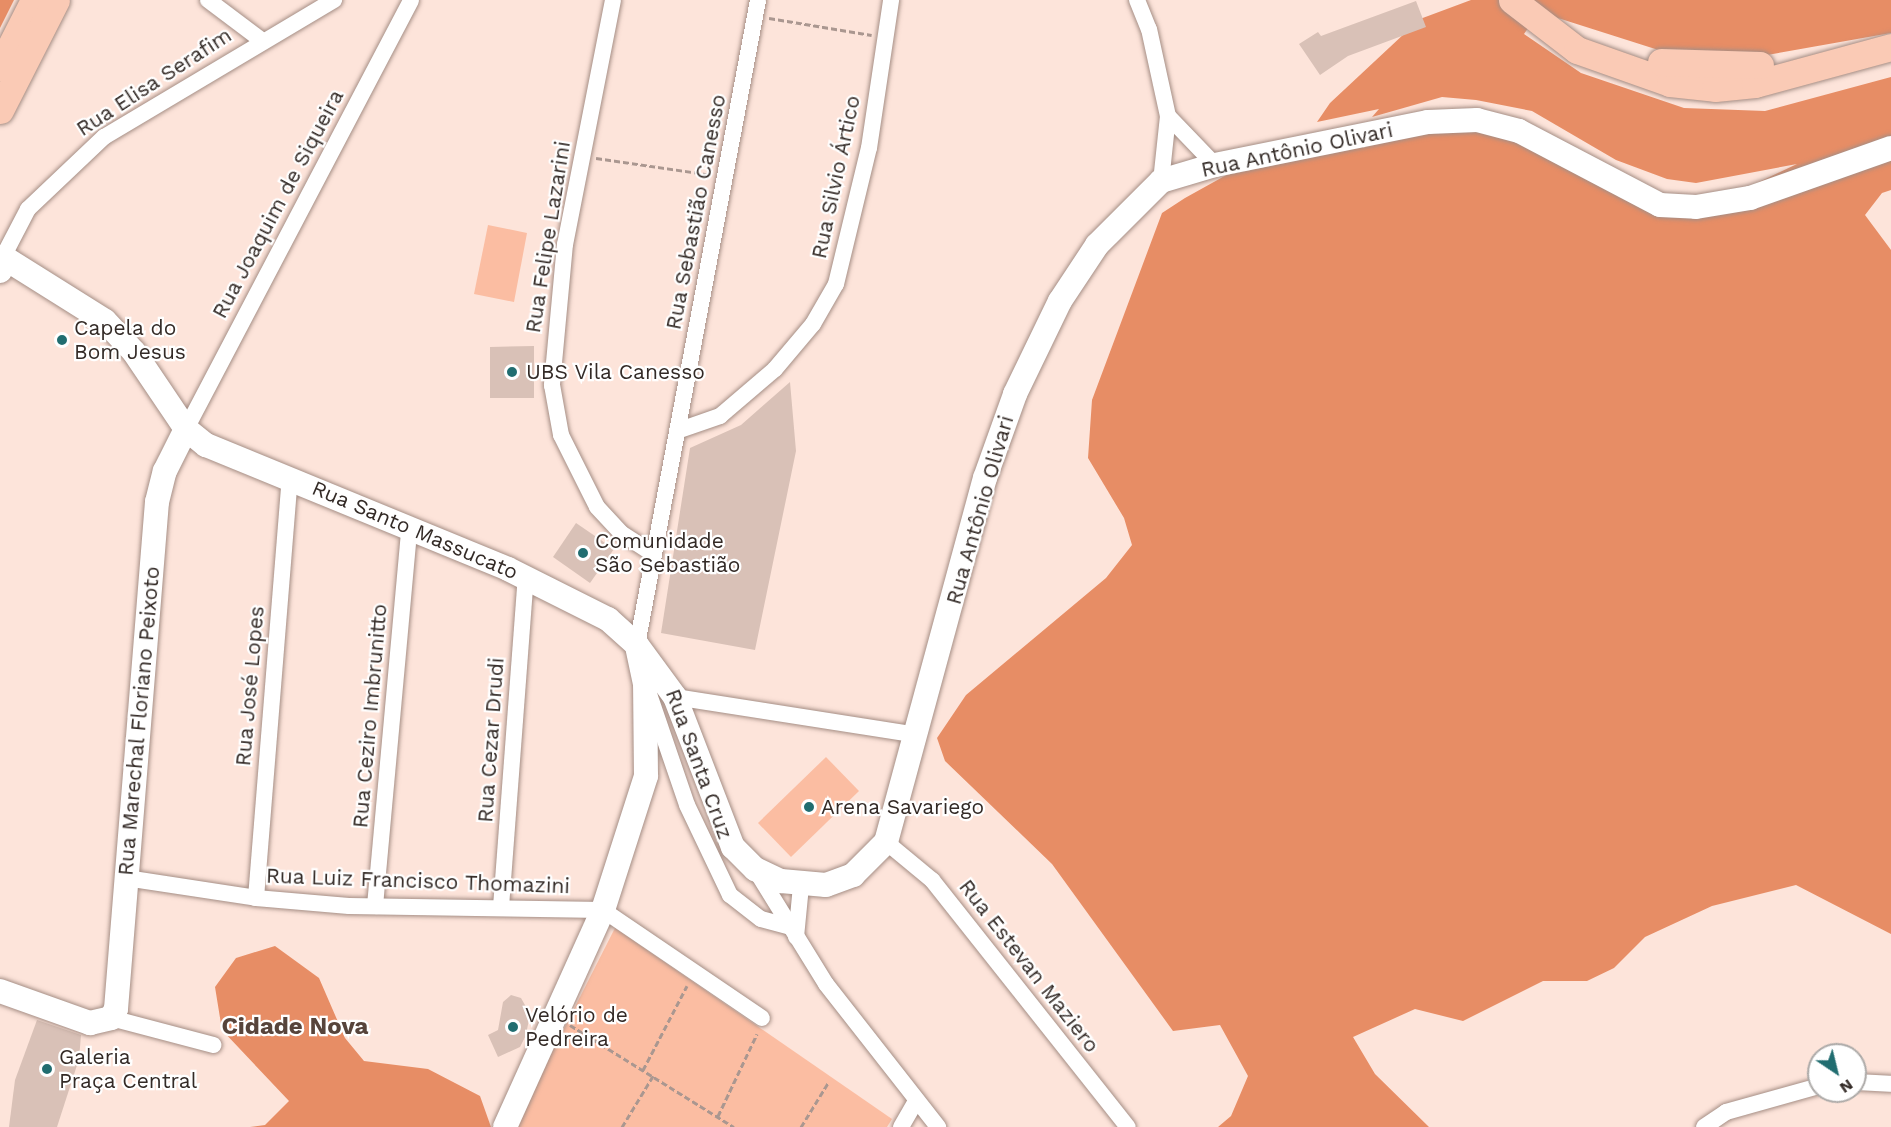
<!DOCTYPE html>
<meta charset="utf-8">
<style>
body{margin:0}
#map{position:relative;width:1891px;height:1127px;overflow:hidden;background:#fde4da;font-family:"Work Sans",sans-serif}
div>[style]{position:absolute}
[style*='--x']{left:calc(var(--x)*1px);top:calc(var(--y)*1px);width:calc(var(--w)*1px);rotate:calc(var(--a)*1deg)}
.green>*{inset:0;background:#fbbda2}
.forest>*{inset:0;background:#e78d65}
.building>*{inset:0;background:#d9c1b7}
.path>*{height:3px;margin-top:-1.5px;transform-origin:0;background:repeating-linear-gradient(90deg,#aa9790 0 6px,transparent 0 9px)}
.roads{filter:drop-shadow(0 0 2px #a58e85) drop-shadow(0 0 2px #a58e85)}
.street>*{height:16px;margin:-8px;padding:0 8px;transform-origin:8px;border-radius:8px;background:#fff}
.secondary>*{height:24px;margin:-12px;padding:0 12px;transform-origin:12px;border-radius:12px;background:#fff}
.primary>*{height:27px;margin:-13.5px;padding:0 13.5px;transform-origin:13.5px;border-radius:13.5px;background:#facab5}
.dots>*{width:16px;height:16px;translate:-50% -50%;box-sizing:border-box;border:3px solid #fff;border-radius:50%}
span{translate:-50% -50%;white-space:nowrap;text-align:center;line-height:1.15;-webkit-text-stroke:4.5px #fff;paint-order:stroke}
.street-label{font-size:21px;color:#332a26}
.poi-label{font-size:21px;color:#332a26}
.left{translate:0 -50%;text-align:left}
.quarter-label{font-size:24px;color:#57443b;font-weight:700}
.north{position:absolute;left:1807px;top:1043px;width:60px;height:60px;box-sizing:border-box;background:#fff;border:2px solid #adaaa8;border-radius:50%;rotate:145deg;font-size:16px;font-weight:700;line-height:24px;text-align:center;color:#332a26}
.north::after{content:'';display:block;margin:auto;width:21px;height:27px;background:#216d70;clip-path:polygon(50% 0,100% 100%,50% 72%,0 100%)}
</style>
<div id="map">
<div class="green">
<div style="clip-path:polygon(488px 225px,527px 233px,514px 302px,474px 294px)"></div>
<div style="clip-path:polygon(826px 757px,859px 791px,791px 857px,758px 823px)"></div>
<div style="clip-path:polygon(615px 928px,892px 1119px,887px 1127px,514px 1127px)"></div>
</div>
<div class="forest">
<div style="clip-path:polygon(0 0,14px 0,0 28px)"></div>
<div style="clip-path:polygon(1471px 0,1891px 0,1891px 33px,1750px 58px,1671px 54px,1539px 12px,1524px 34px,1581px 73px,1684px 108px,1765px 111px,1891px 77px,1891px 190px,1882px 193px,1865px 215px,1891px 250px,1891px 934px,1796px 885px,1712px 906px,1645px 937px,1614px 968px,1587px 981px,1543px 981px,1463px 1021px,1415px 1009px,1353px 1037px,1375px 1074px,1429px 1127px,1218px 1127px,1231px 1116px,1248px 1076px,1220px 1025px,1173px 1031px,1052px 864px,945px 761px,937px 738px,966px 695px,1106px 578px,1132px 545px,1124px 518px,1088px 458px,1092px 400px,1162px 213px,1185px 198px,1239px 168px,1426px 125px,1502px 125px,1648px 194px,1719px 201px,1797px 164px,1696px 183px,1667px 179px,1616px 160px,1532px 111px,1476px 100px,1442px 97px,1372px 117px,1379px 109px,1317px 122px,1330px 103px,1420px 19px)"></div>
<div style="clip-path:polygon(275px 946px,319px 978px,345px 1038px,364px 1061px,428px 1069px,480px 1096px,491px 1127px,250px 1127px,265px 1125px,289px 1101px,222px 1030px,215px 987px,236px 958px)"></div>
</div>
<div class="building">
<div style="clip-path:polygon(1416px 1px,1426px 27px,1348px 56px,1320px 75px,1299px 44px,1318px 32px,1321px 36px)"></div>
<div style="clip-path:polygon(534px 346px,534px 398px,490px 398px,490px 347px)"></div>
<div style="clip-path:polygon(790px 382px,796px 451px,755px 650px,661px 633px,690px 448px,741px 425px)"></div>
<div style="clip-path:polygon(576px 523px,614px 549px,590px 583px,553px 557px)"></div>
<div style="clip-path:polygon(511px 995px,521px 998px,530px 1014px,526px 1035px,520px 1047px,498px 1057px,488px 1035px,498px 1030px,503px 1002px)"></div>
<div style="clip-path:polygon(37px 1020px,81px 1035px,79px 1059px,57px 1127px,9px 1127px,15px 1080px)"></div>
</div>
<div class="path">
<div style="--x:769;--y:18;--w:104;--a:9.4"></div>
<div style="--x:596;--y:158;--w:117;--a:8.3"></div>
<div style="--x:570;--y:1025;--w:193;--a:31.9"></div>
<div style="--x:643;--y:1070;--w:95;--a:-62.4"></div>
<div style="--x:718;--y:1116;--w:91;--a:-64.6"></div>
<div style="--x:622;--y:1127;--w:60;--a:-58.7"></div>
<div style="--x:801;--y:1127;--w:52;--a:-58.5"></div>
</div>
<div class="roads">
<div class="street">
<div style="--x:208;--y:0;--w:65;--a:36.9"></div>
<div style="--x:613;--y:0;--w:249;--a:101.1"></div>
<div style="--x:565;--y:244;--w:142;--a:95.3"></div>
<div style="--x:552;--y:385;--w:51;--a:79.8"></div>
<div style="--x:561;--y:435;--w:80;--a:63.4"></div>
<div style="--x:597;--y:507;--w:35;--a:47"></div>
<div style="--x:621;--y:533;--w:38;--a:33"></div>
<div style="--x:1137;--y:0;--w:31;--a:68"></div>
<div style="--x:1149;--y:29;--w:89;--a:77.7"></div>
<div style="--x:1168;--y:116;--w:65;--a:96.1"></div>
<div style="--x:1168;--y:116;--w:68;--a:46.2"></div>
<div style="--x:3;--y:257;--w:54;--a:-62.5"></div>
<div style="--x:28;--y:209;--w:105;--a:-43.5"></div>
<div style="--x:104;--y:137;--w:268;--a:-30.8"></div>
<div style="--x:186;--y:429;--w:484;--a:-62.3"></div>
<div style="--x:677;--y:431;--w:46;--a:-19.2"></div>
<div style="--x:720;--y:416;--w:72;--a:-40.5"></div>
<div style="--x:775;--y:369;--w:59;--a:-49.8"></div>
<div style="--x:813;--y:324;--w:46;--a:-60.1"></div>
<div style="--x:836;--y:284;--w:140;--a:-76.4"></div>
<div style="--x:869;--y:148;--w:150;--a:-81.5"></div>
<div style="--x:637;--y:645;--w:656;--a:-79.37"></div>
<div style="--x:648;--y:691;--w:120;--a:71.1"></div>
<div style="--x:687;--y:805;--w:100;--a:64.5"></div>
<div style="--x:730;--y:895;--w:39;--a:38"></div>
<div style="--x:761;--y:919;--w:28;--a:15"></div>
<div style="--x:675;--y:697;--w:245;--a:8.9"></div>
<div style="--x:886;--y:842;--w:60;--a:39.6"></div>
<div style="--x:932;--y:880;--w:315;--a:51.6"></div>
<div style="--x:755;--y:869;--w:135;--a:58.3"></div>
<div style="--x:826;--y:984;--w:182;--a:51.9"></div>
<div style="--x:126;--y:878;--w:132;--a:8.7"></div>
<div style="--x:256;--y:898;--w:93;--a:4.9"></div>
<div style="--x:349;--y:906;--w:254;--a:0.9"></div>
<div style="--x:603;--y:910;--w:192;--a:34.2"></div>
<div style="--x:256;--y:898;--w:422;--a:-85.4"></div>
<div style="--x:375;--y:906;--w:379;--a:-84.8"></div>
<div style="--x:501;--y:907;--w:331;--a:-85.7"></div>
<div style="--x:796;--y:937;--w:51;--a:-84.4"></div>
<div style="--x:111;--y:1018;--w:106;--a:14.8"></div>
<div style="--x:1855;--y:1082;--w:36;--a:3"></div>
<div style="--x:901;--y:1127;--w:30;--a:-60"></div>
<div style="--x:1704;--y:1127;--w:27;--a:-34"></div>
<div style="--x:1726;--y:1112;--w:97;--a:-15.6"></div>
</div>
<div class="secondary">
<div style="--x:0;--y:271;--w:14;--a:-78"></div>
<div style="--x:3;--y:257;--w:120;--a:32.1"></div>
<div style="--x:105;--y:321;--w:42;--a:46.9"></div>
<div style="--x:134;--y:352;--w:93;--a:56"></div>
<div style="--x:186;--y:429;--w:26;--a:39"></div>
<div style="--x:206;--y:445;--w:326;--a:22.3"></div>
<div style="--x:508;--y:569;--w:112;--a:26.6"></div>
<div style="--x:608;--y:619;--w:39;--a:42"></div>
<div style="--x:637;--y:645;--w:64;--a:53.8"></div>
<div style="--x:675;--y:697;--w:161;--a:68.9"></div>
<div style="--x:733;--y:847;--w:31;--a:45"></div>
<div style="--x:755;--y:869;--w:29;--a:25"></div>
<div style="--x:781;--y:881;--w:45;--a:5.1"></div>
<div style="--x:826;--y:885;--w:29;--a:-20"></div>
<div style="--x:853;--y:875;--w:47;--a:-45"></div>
<div style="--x:886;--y:842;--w:377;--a:-74.8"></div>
<div style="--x:985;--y:478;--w:89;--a:-70.3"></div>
<div style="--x:1015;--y:394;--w:103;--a:-64.2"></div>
<div style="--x:1060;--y:301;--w:67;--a:-56.5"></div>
<div style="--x:1097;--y:245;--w:91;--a:-45"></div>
<div style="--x:1161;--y:181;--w:56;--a:-16.5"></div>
<div style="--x:1215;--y:165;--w:217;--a:-11.4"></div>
<div style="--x:1428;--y:122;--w:49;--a:-2.3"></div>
<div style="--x:1477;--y:120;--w:43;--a:14.7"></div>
<div style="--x:1519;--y:131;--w:159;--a:27.7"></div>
<div style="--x:1660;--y:205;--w:36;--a:3"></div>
<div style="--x:1696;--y:207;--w:55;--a:-9.5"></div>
<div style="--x:1750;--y:198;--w:150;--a:-19.5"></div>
<div style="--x:0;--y:991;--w:96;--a:19.6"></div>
<div style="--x:90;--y:1023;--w:22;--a:-13"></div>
<div style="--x:111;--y:1018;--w:10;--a:-61"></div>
<div style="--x:116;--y:1009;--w:509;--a:-85.38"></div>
<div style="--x:157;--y:502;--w:32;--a:-76"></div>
<div style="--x:165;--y:471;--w:47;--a:-63.4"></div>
<div style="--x:505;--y:1127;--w:238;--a:-65.7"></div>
<div style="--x:603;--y:910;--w:141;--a:-72.2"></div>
<div style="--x:646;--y:776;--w:92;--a:-90.6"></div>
<div style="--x:645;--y:684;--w:35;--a:-102"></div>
</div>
<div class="primary">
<div style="--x:1512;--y:0;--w:82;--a:37.6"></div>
<div style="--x:1577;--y:50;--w:99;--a:19.5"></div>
<div style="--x:1670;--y:83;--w:45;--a:6.3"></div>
<div style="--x:1715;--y:88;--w:40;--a:-5.7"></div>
<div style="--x:1755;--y:84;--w:141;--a:-15.2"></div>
<div style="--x:1661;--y:62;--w:99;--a:1.7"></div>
<div style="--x:0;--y:67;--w:75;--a:-63.1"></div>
<div style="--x:0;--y:110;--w:123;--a:-63"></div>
</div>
</div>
<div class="dots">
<div style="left:62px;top:340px;background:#216d70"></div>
<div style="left:512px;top:372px;background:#216d70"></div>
<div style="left:583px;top:553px;background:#216d70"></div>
<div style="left:809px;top:807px;background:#216d70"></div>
<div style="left:513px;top:1027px;background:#216d70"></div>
<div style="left:47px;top:1069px;background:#216d70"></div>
</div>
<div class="street-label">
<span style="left:154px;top:82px;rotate:-33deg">Rua Elisa Serafim</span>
<span style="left:1297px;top:150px;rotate:-12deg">Rua Antônio Olivari</span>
<span style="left:836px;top:177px;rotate:-78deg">Rua Silvio Ártico</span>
<span style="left:278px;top:204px;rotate:-62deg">Rua Joaquim de Siqueira</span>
<span style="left:696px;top:212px;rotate:-79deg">Rua Sebastião Canesso</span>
<span style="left:548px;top:237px;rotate:-81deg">Rua Felipe Lazarini</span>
<span style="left:980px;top:510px;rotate:-74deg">Rua Antônio Olivari</span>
<span style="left:415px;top:530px;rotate:23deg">Rua Santo Massucato</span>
<span style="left:250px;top:686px;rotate:-85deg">Rua José Lopes</span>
<span style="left:370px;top:716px;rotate:-85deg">Rua Ceziro Imbrunitto</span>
<span style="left:139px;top:721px;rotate:-85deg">Rua Marechal Floriano Peixoto</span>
<span style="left:491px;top:740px;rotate:-86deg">Rua Cezar Drudi</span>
<span style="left:699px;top:764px;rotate:70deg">Rua Santa Cruz</span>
<span style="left:418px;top:881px;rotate:2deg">Rua Luiz Francisco Thomazini</span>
<span style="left:1029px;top:966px;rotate:52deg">Rua Estevan Maziero</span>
</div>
<div class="poi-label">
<span class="left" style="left:74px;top:340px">Capela do<br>Bom Jesus</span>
<span class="left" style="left:526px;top:372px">UBS Vila Canesso</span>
<span class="left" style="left:595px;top:553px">Comunidade<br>São Sebastião</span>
<span class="left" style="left:821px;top:807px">Arena Savariego</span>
<span class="left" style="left:525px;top:1027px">Velório de<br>Pedreira</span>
<span class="left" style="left:59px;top:1069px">Galeria<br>Praça Central</span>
</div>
<div class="quarter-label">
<span style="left:295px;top:1027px">Cidade Nova</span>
</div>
<div class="north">N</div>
</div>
